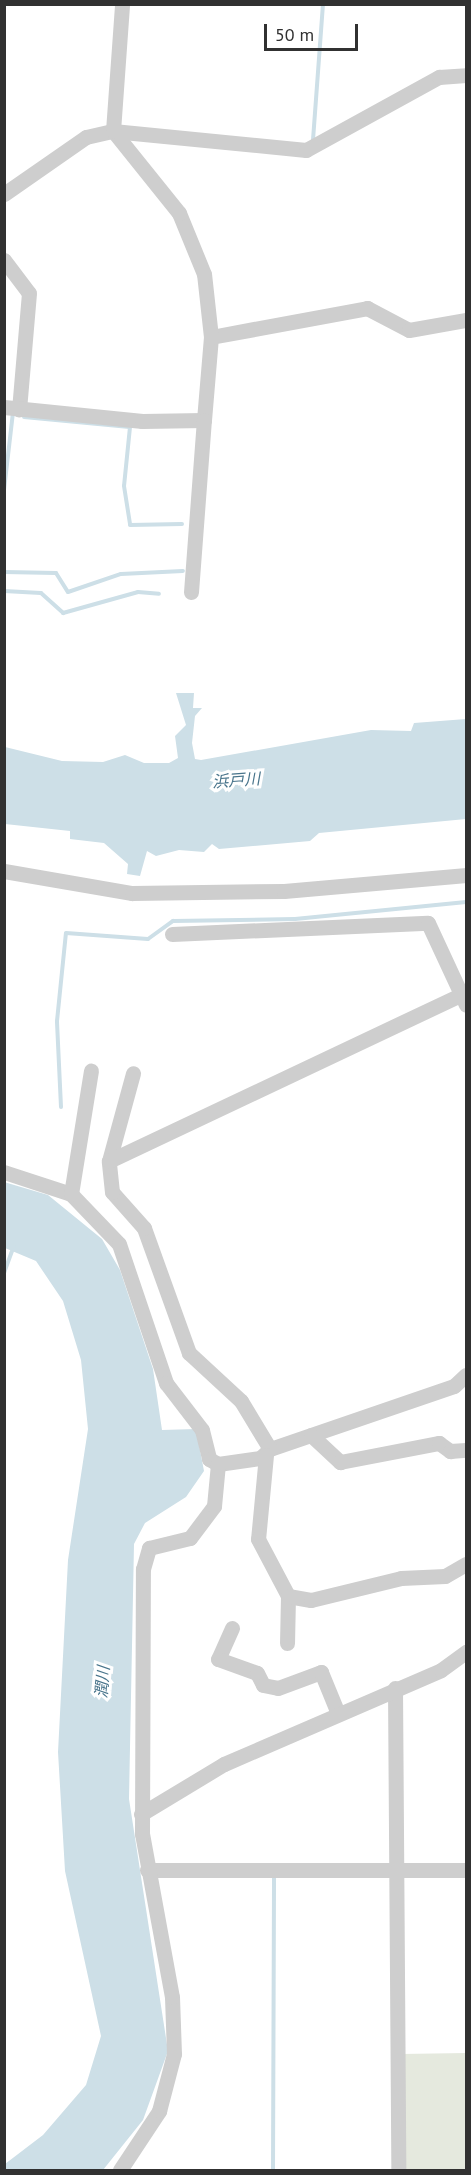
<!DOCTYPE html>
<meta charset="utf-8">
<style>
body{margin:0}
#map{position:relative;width:471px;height:2175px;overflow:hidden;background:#fff;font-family:"PT Sans","Noto Sans JP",sans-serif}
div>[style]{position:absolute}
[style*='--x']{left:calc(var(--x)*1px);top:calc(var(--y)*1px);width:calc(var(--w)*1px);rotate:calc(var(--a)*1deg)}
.green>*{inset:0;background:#e5e9de}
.water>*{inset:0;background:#cddfe7}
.stream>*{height:4px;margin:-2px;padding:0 2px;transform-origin:2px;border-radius:2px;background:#cddfe7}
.minor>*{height:15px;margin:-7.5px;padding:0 7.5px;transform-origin:7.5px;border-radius:7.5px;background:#cecece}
span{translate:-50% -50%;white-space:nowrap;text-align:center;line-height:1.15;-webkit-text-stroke:6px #fff;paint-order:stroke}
.water-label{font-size:16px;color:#48748b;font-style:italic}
.frame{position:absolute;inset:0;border:6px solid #313131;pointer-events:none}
.scale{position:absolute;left:264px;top:24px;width:94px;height:27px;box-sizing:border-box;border:3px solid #313131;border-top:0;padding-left:8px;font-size:18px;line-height:21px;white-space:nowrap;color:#313131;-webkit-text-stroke:4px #fff;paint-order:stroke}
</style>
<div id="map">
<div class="green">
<div style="clip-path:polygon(466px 2053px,466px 2170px,401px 2170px,401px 2054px)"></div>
</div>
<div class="water">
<div style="clip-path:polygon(176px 693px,194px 693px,193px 708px,202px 708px,195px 716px,192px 743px,195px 759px,201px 760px,371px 730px,411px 731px,414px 723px,466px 719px,466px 819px,319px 833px,310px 841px,219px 849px,212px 844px,204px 852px,179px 850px,156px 856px,147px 851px,140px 876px,127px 874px,128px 864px,104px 843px,70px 839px,70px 831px,5px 824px,5px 747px,62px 761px,103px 762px,125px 755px,144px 763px,169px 763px,178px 758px,175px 736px,186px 725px)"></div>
<div style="clip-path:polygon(4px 1182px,48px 1195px,102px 1239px,120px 1270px,153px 1369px,162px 1430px,196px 1429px,204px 1471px,186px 1497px,145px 1523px,134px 1544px,129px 1799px,168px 2051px,143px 2120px,103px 2170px,5px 2170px,5px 2164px,43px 2135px,86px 2085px,101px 2036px,65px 1871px,58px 1752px,68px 1560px,88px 1429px,81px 1360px,63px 1301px,36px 1261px,5px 1248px)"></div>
</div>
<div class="stream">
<div style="--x:313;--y:140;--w:136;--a:-85.8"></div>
<div style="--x:24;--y:417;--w:106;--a:5.4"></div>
<div style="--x:130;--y:427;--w:59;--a:95.8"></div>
<div style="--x:124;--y:486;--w:39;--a:81"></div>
<div style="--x:130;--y:525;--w:52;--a:-1.1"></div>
<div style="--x:4;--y:490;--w:79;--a:-83.4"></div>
<div style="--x:4;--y:572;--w:52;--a:1.1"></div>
<div style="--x:56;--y:573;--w:22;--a:58"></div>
<div style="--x:68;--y:592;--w:56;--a:-18.8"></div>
<div style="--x:121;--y:574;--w:62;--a:-2.8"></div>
<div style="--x:4;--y:591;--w:37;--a:3"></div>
<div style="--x:41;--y:593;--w:30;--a:42"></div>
<div style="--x:63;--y:613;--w:78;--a:-15.6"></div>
<div style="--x:138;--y:592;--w:21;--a:5"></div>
<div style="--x:61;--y:1107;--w:86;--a:-92.7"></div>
<div style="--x:57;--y:1021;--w:88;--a:-84.2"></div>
<div style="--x:66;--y:933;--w:82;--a:4.2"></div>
<div style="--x:148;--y:939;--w:31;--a:-36"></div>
<div style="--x:173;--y:921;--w:122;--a:-0.9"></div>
<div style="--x:295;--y:919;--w:172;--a:-5.7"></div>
<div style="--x:4;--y:1273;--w:29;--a:-70"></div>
<div style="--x:273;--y:2170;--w:296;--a:-89.8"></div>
</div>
<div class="minor">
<div style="--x:4;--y:194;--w:100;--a:-34.8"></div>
<div style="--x:86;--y:137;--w:28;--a:-13"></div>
<div style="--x:113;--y:131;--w:194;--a:5.6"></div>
<div style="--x:306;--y:150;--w:152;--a:-28.8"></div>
<div style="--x:439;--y:77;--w:27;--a:-4"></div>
<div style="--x:4;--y:260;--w:41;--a:52.9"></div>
<div style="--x:29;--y:293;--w:117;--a:94.9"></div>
<div style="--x:211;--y:337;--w:159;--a:-10.5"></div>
<div style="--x:367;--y:308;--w:47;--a:27.6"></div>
<div style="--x:409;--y:330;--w:58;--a:-10"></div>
<div style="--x:4;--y:407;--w:139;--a:5.8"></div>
<div style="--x:142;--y:421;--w:62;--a:-0.9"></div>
<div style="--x:204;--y:420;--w:83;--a:-85.2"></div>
<div style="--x:211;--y:337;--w:63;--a:-96.3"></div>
<div style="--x:204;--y:274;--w:66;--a:-112.3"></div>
<div style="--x:179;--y:213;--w:105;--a:-128.8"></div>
<div style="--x:113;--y:131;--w:127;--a:-85.9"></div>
<div style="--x:191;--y:592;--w:172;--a:-85.7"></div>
<div style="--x:4;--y:871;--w:130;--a:9.8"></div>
<div style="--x:132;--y:893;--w:152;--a:-0.8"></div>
<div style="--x:284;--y:891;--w:183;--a:-5"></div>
<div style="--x:172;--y:934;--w:256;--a:-2.5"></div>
<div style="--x:428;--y:923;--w:90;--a:65.1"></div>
<div style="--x:109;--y:1161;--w:91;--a:-74.7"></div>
<div style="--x:4;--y:1172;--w:71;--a:18.2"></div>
<div style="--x:71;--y:1194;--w:69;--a:46.2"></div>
<div style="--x:119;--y:1244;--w:147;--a:71.3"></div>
<div style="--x:166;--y:1383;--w:59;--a:52.5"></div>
<div style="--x:202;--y:1430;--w:30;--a:76"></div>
<div style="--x:209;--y:1459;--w:10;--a:29"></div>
<div style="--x:218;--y:1464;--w:42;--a:-8.1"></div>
<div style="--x:260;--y:1458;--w:13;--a:-42"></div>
<div style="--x:270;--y:1449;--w:194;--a:-18.9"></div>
<div style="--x:454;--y:1386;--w:16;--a:-43"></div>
<div style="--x:71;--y:1194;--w:125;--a:-80.8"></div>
<div style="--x:311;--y:1435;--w:40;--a:43"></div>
<div style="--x:340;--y:1462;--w:101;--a:-10.9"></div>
<div style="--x:439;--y:1443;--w:14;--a:36"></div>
<div style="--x:450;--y:1451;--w:16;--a:-4"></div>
<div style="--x:270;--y:1449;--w:56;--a:-121.1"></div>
<div style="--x:241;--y:1401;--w:71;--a:-137.3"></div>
<div style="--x:189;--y:1353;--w:133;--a:-109.8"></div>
<div style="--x:144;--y:1228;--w:48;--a:-131.6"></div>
<div style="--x:112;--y:1192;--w:31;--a:-96"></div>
<div style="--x:109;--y:1161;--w:395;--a:-25.3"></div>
<div style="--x:266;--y:1455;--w:84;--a:95.4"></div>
<div style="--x:258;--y:1539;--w:64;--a:62.2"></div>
<div style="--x:288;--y:1596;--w:47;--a:91.2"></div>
<div style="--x:288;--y:1596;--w:23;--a:10"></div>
<div style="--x:311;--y:1600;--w:93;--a:-13.7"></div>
<div style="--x:401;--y:1578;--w:44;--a:-2.6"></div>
<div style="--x:445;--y:1576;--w:24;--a:-30"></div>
<div style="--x:232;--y:1628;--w:34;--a:114"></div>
<div style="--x:218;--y:1659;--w:41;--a:19.7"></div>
<div style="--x:257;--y:1673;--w:13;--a:63"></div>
<div style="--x:263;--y:1685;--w:15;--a:11"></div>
<div style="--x:278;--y:1688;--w:46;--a:-20.4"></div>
<div style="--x:321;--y:1672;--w:42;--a:67.7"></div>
<div style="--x:395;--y:1688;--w:482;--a:89.6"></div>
<div style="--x:141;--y:1814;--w:97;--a:-31.1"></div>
<div style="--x:224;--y:1764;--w:236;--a:-23.4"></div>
<div style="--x:441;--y:1670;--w:31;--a:-36"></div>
<div style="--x:147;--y:1870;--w:319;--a:0"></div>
<div style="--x:120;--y:2170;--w:71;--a:-56.5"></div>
<div style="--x:159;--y:2111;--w:59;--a:-75.3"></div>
<div style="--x:174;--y:2054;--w:57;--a:-92"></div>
<div style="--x:172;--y:1997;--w:166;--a:-100.4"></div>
<div style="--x:142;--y:1834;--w:265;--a:-89.8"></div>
<div style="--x:143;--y:1569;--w:22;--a:-74"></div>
<div style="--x:149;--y:1548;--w:42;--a:-13.7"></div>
<div style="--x:190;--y:1538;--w:40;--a:-53"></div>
<div style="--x:214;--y:1506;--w:42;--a:-84.6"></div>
</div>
<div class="water-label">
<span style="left:236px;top:780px;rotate:-4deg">浜戸川</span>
<span style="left:102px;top:1682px;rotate:-85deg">潤川</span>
</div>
<div class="frame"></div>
<div class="scale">50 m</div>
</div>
